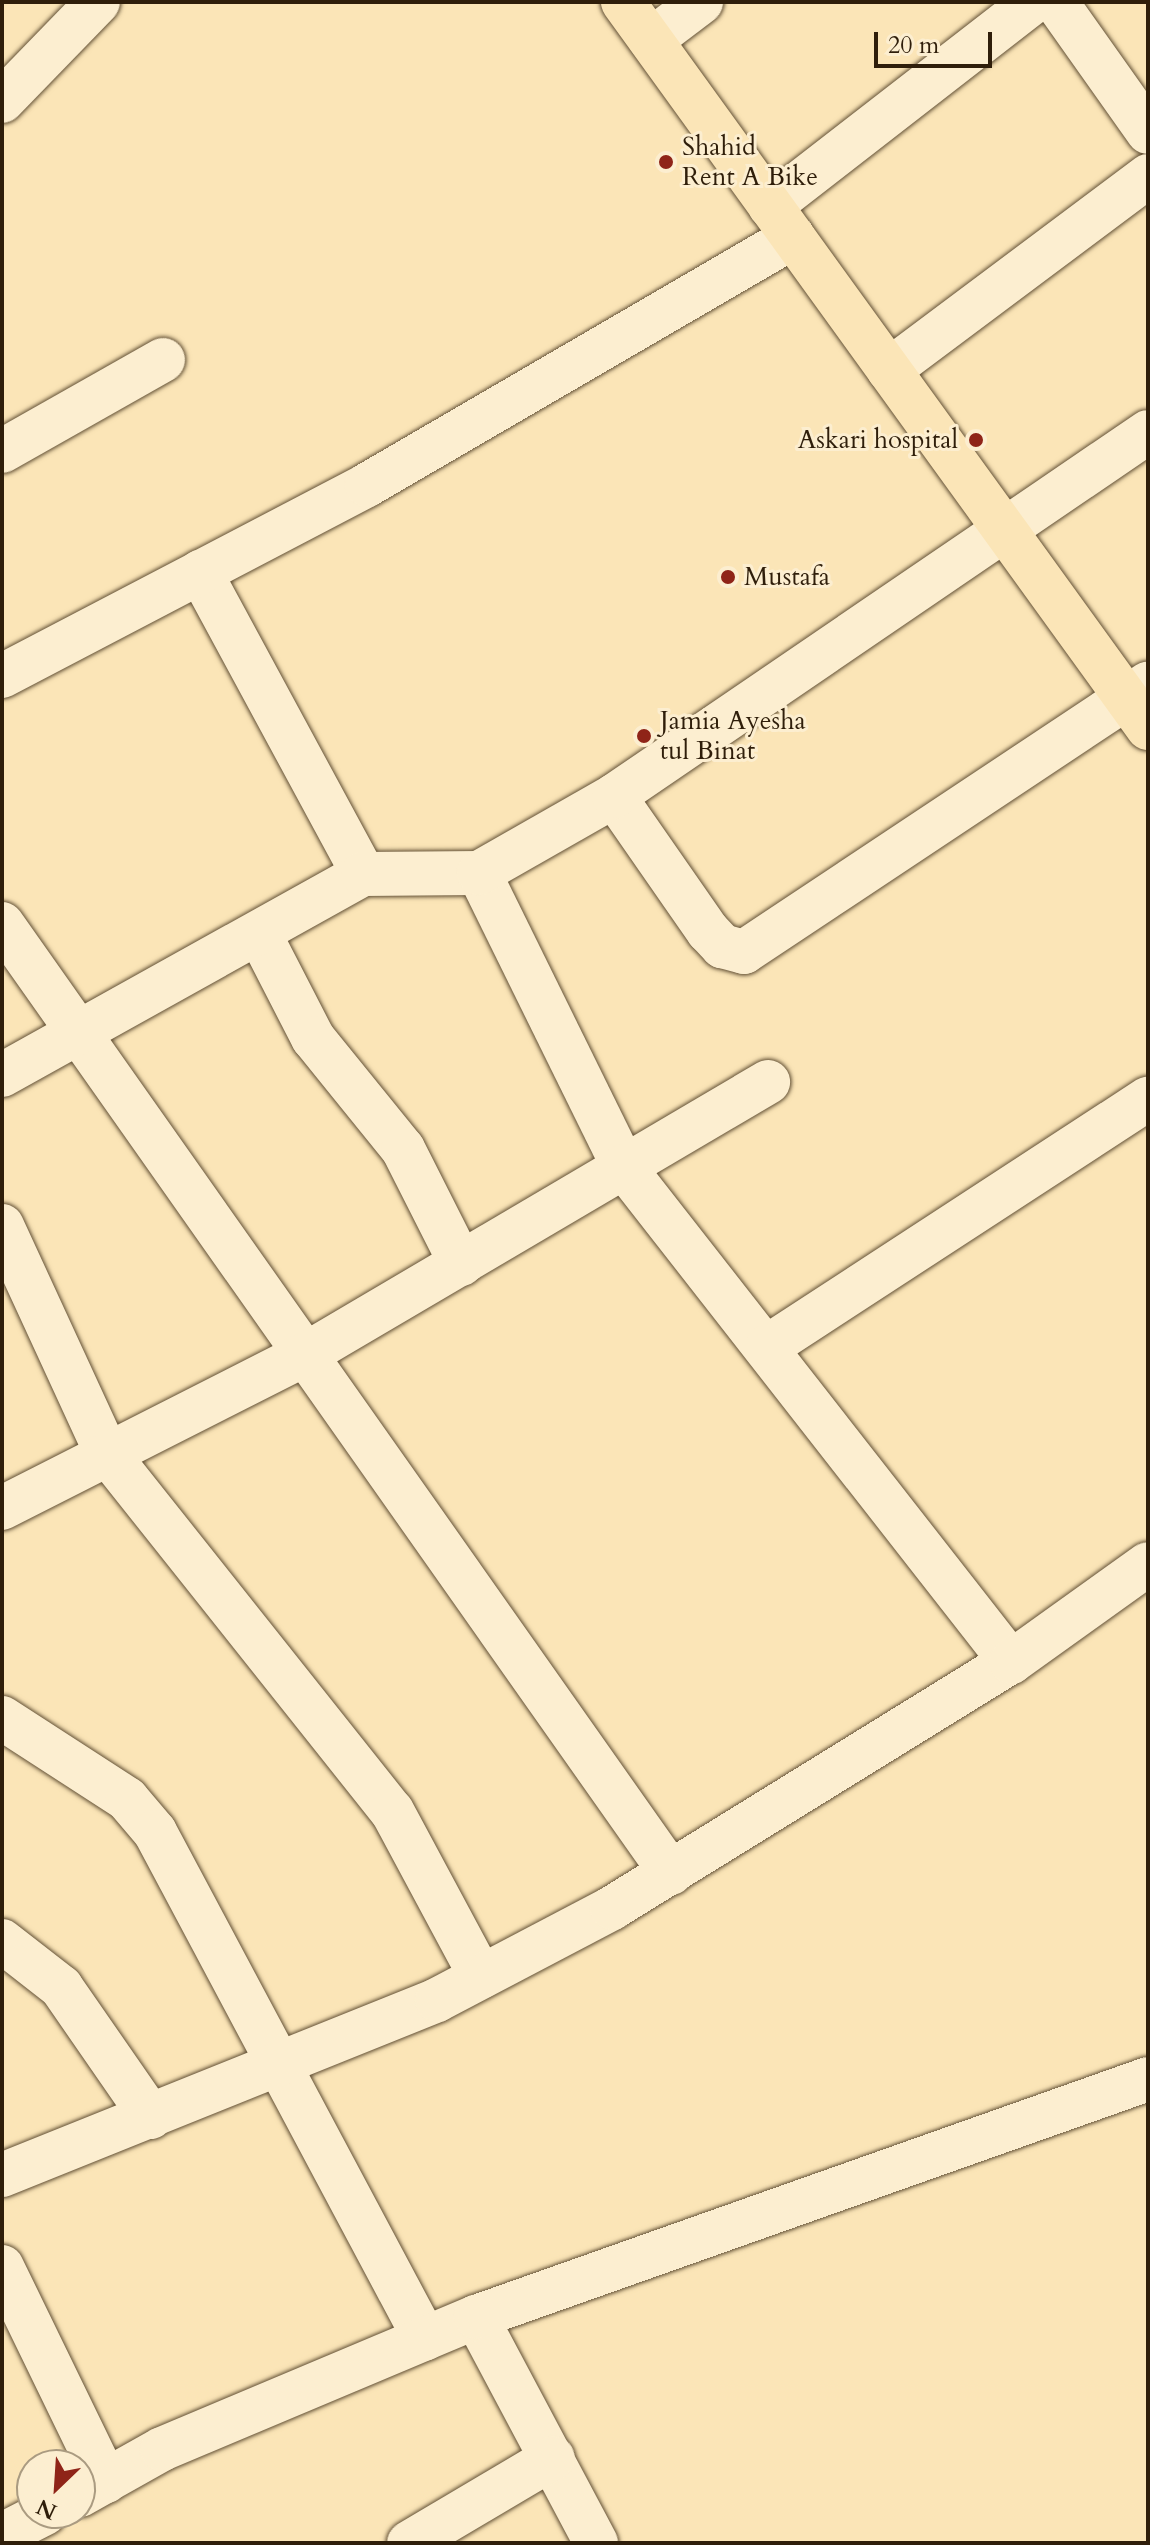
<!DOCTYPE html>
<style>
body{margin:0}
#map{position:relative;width:1150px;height:2545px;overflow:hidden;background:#fbe5b7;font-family:Cardo,serif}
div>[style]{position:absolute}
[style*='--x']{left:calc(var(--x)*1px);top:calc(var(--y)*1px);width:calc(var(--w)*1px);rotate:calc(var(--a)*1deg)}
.roads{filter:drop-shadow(0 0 2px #625035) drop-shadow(0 0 2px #625035)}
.minor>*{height:44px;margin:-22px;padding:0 22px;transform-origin:22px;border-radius:22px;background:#fceed0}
.major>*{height:44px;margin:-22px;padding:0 22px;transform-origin:22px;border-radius:22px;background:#fbe5b7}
.dots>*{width:22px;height:22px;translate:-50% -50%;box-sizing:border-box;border:4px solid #fceed0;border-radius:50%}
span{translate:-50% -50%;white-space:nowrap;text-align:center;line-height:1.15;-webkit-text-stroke:6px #fceed0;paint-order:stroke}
.poi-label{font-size:26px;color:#2f1e0a}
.left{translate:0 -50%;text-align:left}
.right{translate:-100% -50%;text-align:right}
.frame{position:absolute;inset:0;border:4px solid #2f1e0a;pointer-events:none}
.north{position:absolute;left:16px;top:2449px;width:80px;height:80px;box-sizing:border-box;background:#fceed0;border:2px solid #aa9b81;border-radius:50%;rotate:205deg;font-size:22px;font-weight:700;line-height:32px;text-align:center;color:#2f1e0a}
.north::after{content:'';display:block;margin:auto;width:28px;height:36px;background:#8f2418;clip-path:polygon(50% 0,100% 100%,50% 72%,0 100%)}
.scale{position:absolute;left:874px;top:32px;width:118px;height:36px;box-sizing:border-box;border:4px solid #2f1e0a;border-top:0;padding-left:10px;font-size:24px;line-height:28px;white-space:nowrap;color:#2f1e0a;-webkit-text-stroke:6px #fceed0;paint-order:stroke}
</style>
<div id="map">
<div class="roads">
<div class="minor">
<div style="--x:1056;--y:2;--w:159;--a:54.7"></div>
<div style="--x:651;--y:40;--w:63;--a:-37.2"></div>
<div style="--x:2;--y:101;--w:138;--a:-45.9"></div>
<div style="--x:770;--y:206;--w:333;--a:-37.8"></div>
<div style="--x:889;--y:370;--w:324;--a:-36.8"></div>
<div style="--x:2;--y:451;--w:185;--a:-29.5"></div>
<div style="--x:200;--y:572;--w:343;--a:61.6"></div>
<div style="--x:2;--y:676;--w:412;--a:-27.6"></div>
<div style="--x:367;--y:485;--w:493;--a:-30.2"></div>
<div style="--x:614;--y:796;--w:165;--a:55.2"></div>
<div style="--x:708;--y:931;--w:21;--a:47"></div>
<div style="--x:722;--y:946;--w:23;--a:15"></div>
<div style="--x:744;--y:952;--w:485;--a:-33.6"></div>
<div style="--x:479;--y:873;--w:326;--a:63.8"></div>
<div style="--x:623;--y:1166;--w:630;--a:51.97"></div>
<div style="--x:2;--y:924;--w:1161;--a:54.82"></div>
<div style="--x:260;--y:935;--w:116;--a:62.8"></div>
<div style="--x:313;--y:1038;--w:143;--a:51"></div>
<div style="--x:403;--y:1149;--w:129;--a:63.2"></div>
<div style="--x:2;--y:1075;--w:413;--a:-29.1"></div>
<div style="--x:363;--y:874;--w:116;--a:-0.5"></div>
<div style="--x:479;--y:873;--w:155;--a:-29.7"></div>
<div style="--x:614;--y:796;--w:646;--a:-34.28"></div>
<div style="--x:2;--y:1226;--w:249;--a:65.3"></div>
<div style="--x:106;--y:1452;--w:459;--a:51.5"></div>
<div style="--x:392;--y:1811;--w:188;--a:61.8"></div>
<div style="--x:767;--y:1347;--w:455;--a:-33.1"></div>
<div style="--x:2;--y:1508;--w:343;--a:-26.9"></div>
<div style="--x:308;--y:1353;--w:534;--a:-30.5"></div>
<div style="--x:2;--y:1718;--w:149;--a:32.9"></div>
<div style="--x:127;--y:1799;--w:43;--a:49.7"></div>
<div style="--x:155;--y:1832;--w:574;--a:61.96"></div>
<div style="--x:2;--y:1941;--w:75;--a:37.9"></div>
<div style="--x:61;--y:1987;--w:158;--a:55.3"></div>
<div style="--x:2;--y:2175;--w:469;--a:-21.9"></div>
<div style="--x:437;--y:2000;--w:198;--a:-27.7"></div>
<div style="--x:612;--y:1908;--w:469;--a:-31.7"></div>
<div style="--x:1011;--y:1662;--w:168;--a:-35.6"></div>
<div style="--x:2;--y:2267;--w:238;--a:64.1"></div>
<div style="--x:476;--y:2317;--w:256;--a:62"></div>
<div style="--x:80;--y:2495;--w:94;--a:-29.3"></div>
<div style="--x:162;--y:2449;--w:341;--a:-22.8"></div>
<div style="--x:476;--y:2317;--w:713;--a:-19.5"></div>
<div style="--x:2;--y:2535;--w:48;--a:-27.1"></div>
<div style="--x:409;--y:2543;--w:167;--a:-30.6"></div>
</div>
<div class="major">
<div style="--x:623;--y:2;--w:896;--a:54.13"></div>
</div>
</div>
<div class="dots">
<div style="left:666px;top:162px;background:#8f2418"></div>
<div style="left:976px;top:440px;background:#8f2418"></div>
<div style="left:728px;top:577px;background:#8f2418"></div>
<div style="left:644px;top:736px;background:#8f2418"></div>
</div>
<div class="poi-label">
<span class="left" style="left:682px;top:162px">Shahid<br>Rent A Bike</span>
<span class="right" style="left:958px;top:440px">Askari hospital</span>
<span class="left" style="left:744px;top:577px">Mustafa</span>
<span class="left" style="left:660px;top:736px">Jamia Ayesha<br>tul Binat</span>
</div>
<div class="frame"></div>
<div class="north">N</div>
<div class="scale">20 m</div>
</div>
